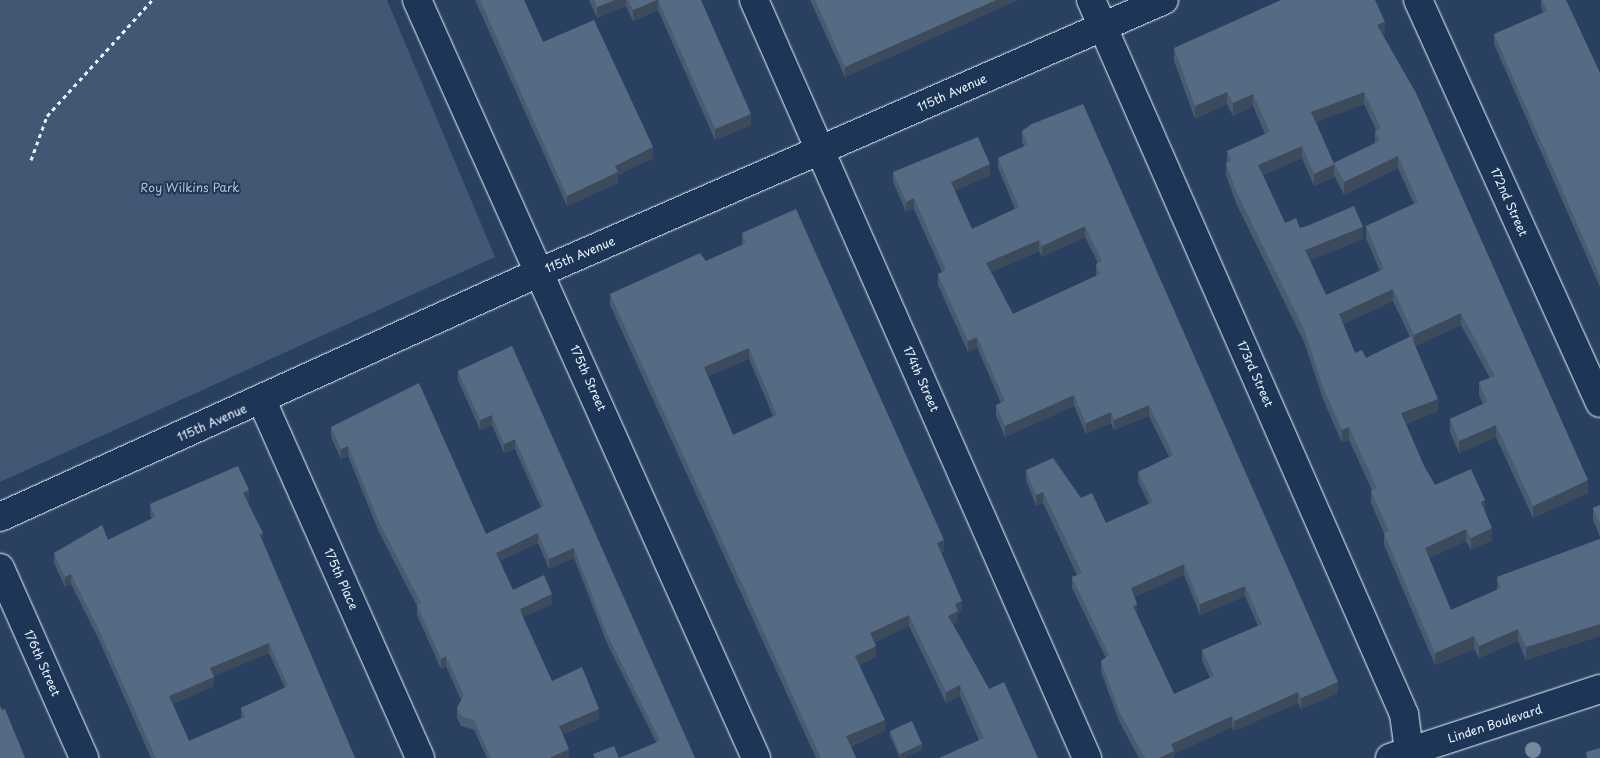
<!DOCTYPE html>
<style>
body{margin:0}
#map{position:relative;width:1600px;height:758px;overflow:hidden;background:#294061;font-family:"Playpen Sans",sans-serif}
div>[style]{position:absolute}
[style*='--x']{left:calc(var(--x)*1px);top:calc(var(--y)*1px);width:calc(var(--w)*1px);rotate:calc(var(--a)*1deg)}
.green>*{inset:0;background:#415774}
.path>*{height:3px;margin-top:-1.5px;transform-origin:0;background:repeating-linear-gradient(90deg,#e8f1f8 0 4px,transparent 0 8px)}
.roads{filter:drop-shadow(0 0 1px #e8f1f8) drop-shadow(0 0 1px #e8f1f8)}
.minor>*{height:28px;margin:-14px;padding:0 14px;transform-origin:14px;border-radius:14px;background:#1d3557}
.major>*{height:28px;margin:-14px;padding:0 14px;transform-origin:14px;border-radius:14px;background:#1d3557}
.trees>*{width:16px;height:16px;margin:-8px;border-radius:50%;background:#77889e}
.wall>*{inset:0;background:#495b71}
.shaded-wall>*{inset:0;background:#3c4a5c}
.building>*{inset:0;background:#556a83}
span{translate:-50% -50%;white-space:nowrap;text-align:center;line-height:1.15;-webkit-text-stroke:4px #1d3557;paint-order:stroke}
.street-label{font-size:12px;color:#e8f1f8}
.park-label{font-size:12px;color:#b6c3d0}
</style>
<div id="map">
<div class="green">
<div style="clip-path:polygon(0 0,387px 0,495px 257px,0 482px)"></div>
</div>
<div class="path">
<div style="--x:31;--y:160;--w:47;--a:-70"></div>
<div style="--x:47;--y:116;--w:156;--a:-47.8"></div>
</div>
<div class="roads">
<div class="minor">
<div style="--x:417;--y:0;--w:830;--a:65.9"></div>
<div style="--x:754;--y:0;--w:828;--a:66.28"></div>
<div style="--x:1091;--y:0;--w:780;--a:66.33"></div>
<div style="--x:1404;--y:714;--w:44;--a:82.2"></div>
<div style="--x:1418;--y:0;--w:442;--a:65.7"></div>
<div style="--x:262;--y:401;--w:390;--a:66.1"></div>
<div style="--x:0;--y:517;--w:589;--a:-24.39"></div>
<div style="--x:536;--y:274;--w:685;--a:-23.57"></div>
<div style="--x:0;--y:568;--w:208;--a:66.1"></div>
</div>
<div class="major">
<div style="--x:1390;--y:758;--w:221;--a:-18.2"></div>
</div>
</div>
<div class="trees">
<div style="left:1533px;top:750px"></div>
</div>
<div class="wall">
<div style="clip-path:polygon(475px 0,524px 0,543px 42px,653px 158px,618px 175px,618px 183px,567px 206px)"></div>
<div style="clip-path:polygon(589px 0,701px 0,751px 125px,715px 140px,658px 10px,633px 21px,626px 6px,597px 18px)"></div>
<div style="clip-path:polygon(810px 0,1018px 0,845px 77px)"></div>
<div style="clip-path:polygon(1541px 0,1566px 0,1600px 73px,1600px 287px,1494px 44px,1494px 34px,1543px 13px,1541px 7px)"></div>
<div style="clip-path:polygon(evenodd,1385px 34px,1383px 35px,1588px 493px,1533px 518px,1496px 437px,1459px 453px,1450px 432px,1450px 419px,1483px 404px,1479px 395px,1479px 382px,1490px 378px,1461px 325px,1415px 346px,1438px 411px,1406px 424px,1424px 466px,1435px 485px,1485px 511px,1492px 540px,1471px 550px,1466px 541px,1429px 558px,1451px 610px,1497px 590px,1497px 577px,1600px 539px,1600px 636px,1526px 660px,1518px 641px,1479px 658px,1474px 649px,1435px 665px,1384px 545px,1384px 533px,1371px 503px,1371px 491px,1372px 490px,1349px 440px,1342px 443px,1323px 399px,1304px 342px,1236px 203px,1226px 175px,1226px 163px,1227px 162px,1227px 151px,1265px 134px,1253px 106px,1233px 116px,1227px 104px,1195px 119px,1174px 61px,1174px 48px,1385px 34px,1364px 104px,1376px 130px,1375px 131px,1375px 143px,1334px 163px,1334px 164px,1316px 122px,1364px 104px,1385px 34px,1302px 158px,1314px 186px,1334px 177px,1334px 175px,1344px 195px,1398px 168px,1414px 204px,1366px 226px,1366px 238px,1380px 271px,1326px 295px,1310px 260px,1363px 239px,1300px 228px,1285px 223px,1263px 175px,1302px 158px,1385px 34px,1393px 301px,1410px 337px,1366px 358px,1355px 353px,1343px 324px,1393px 301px)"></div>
<div style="clip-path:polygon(evenodd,1032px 124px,1338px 693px,1301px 709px,1298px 703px,1234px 731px,1232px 727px,1174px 754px,1174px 758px,1139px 758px,1120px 723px,1101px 672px,1101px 661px,1106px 658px,1072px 588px,1072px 577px,1077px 575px,1043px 503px,1036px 506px,1026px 480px,1026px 470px,1081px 498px,1106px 523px,1149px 504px,1138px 482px,1138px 472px,1169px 457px,1149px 416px,1114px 430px,1111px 423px,1086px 434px,1074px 406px,1005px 437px,996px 416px,996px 405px,1001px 403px,977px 347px,968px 352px,938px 285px,938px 274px,942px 272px,914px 209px,906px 212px,893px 182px,893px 172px,990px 175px,955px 191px,972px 229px,1015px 209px,998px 168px,998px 158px,1024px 146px,1022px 142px,1022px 131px,1032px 124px,1085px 237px,1098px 263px,1096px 264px,1096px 276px,1013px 314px,991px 272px,1039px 251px,1042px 257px,1085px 237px,1032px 124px,1184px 575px,1200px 615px,1245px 596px,1258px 626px,1202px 650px,1202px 661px,1210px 678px,1174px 694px,1137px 615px,1134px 597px,1184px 575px)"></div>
<div style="clip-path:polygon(evenodd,742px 233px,944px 551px,941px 553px,962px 612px,958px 613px,958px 622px,953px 624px,989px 689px,1038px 758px,979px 740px,960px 696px,946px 703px,909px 626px,875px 642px,876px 657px,859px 665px,885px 731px,851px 746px,856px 758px,816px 758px,610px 305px,610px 294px,706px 261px,742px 245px,742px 233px,749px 359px,773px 416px,733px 435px,708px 376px,749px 359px)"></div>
<div style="clip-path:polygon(512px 346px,695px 758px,656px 742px,606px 641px,574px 558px,549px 569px,538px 543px,499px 561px,513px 590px,552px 604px,523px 617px,552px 681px,599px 719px,562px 735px,569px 758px,487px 758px,474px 730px,461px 726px,457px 718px,457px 708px,461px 700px,446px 666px,441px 669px,417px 615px,417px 606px,379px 532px,348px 456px,341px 459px,331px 437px,331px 427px,486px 534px,541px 508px,515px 449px,504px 453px,492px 425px,480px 430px,458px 380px,458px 371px)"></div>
<div style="clip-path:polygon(evenodd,249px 500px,247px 501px,263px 543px,355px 758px,151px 758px,99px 640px,71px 584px,65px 587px,54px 563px,54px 553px,108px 540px,152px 519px,150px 514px,150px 504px,249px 500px,269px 653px,285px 688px,241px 708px,241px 718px,189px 741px,173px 704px,214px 686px,214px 676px,269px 653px)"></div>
<div style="clip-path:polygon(1600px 505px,1600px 537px,1593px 520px,1593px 508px)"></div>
<div style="clip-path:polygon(890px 731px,922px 750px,904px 758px,900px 758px,890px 736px)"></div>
</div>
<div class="shaded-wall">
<div style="clip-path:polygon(615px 0,626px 0,626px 6px,597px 18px,597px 7px)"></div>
<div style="clip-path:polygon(657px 0,658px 0,658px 10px,633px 21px,633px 10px)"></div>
<div style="clip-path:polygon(996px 0,1018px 0,845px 77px,845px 67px)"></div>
<div style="clip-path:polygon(1385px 22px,1385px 34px,1377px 38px,1377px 25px)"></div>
<div style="clip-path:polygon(1227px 92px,1227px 104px,1195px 119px,1195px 106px)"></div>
<div style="clip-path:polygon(1364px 92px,1364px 104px,1311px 124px,1311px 112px)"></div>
<div style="clip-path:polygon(1253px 94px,1253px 106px,1233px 116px,1233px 103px)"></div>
<div style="clip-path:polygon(751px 114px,751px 125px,715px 140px,715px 129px)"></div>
<div style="clip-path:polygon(1302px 146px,1302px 158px,1258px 177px,1258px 165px)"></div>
<div style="clip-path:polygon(653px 147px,653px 158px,618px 175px,618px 183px,567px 206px,567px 196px,615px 166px)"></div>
<div style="clip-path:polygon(1398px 156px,1398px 168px,1344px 195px,1344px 182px)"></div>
<div style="clip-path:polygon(990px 164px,990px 175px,951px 193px,951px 182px)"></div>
<div style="clip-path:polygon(1334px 164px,1334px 177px,1314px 186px,1314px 174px)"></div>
<div style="clip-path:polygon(914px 198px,914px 209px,906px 212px,906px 202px)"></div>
<div style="clip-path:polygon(1085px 226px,1085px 237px,1042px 257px,1042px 246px)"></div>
<div style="clip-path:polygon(1363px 227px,1363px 239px,1305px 262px,1305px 250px)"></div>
<div style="clip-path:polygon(1039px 240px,1039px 251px,986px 274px,986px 263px)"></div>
<div style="clip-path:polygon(1393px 289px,1393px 301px,1339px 326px,1339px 314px)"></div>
<div style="clip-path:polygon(1461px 313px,1461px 325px,1414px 347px,1414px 335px)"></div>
<div style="clip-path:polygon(977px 337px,977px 347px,968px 352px,968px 341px)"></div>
<div style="clip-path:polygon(749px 348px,749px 359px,704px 378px,704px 367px)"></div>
<div style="clip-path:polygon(1074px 395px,1074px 406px,1005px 437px,1005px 426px)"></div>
<div style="clip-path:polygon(1438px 399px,1438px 411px,1401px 426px,1401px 413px)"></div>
<div style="clip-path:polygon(1149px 405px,1149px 416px,1114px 430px,1114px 420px)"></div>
<div style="clip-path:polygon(1111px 412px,1111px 423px,1086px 434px,1086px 423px)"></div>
<div style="clip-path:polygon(492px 415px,492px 425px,480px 430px,480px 420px)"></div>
<div style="clip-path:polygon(1496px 425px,1496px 437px,1459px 453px,1459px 441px)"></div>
<div style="clip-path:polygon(1349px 427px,1349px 440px,1342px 443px,1342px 430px)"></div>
<div style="clip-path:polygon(515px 439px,515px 449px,504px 453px,504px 444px)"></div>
<div style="clip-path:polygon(348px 446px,348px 456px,341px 459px,341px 449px)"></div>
<div style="clip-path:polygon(1588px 480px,1588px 493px,1533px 518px,1533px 506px)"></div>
<div style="clip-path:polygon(249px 490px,249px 500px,243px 502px,243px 493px)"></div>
<div style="clip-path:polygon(1043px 492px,1043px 503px,1036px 506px,1036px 495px)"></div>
<div style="clip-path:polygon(1485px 500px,1485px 512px,1481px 502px)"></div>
<div style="clip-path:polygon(1492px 528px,1492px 540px,1471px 550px,1471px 538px)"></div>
<div style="clip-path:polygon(1466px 529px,1466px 541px,1425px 560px,1425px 548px)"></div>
<div style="clip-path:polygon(263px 533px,263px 543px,260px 535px)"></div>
<div style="clip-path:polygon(538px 533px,538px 543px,496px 562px,496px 553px)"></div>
<div style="clip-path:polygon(944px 540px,944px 551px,937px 554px,937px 543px)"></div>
<div style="clip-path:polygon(574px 548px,574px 558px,549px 569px,549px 559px)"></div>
<div style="clip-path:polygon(1184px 564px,1184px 575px,1131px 598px,1131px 588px)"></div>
<div style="clip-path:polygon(71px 574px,71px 584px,65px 587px,65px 577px)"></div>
<div style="clip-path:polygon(1245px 586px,1245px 596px,1200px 615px,1200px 604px)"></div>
<div style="clip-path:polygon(552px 594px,552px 604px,520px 618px,520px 609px)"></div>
<div style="clip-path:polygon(962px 601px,962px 612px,958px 613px,958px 622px,948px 627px,948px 616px,955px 604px)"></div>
<div style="clip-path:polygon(1137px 604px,1137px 615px,1133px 606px)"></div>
<div style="clip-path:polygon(909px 615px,909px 626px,870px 644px,870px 633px)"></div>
<div style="clip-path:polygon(1600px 624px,1600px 636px,1526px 660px,1526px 647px)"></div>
<div style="clip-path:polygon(1518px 629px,1518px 641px,1479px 658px,1479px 646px)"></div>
<div style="clip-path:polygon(1474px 636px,1474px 649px,1435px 665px,1435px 653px)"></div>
<div style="clip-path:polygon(269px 643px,269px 653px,210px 678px,210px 668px)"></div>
<div style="clip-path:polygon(876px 646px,876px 657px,855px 667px,855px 656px)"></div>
<div style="clip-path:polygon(446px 656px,446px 666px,441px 669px,441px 659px)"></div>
<div style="clip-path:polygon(214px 677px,214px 686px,169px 706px,169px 696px)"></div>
<div style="clip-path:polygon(1338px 682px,1338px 693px,1301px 709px,1301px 698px)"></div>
<div style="clip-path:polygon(960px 685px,960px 696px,946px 703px,946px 692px)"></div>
<div style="clip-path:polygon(1298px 692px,1298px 703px,1234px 731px,1234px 721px)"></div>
<div style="clip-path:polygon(599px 709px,599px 719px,559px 736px,559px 726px)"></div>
<div style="clip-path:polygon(1232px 716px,1232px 727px,1174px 754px,1174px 758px,1159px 758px,1171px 744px)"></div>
<div style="clip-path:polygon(885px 720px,885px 731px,846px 747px,846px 736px)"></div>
<div style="clip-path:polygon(922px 744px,922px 750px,904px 758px,900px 758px,900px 754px)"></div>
<div style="clip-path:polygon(569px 749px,569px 758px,549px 758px)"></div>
</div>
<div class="building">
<div style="clip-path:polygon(480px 0,524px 0,543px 42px,594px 20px,653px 147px,615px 166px,618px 172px,567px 196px)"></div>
<div style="clip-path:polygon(594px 0,615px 0,597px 7px)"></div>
<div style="clip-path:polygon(628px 0,657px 0,633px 10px)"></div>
<div style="clip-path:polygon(658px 0,701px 0,751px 114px,715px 129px)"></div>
<div style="clip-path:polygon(815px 0,996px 0,845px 67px)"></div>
<div style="clip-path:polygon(evenodd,1281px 0,1375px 0,1385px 22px,1377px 25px,1416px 93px,1588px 480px,1533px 506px,1496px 425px,1459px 441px,1450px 419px,1487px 402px,1479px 382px,1495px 376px,1461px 313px,1414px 335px,1393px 289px,1339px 314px,1355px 353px,1362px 350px,1366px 358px,1411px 336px,1438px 399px,1401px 413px,1424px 466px,1435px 485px,1471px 469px,1485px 500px,1481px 502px,1492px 528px,1471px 538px,1466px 529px,1425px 548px,1451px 610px,1501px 588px,1497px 577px,1600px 539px,1600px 624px,1526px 647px,1518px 629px,1479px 646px,1474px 636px,1435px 653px,1384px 533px,1389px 531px,1371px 491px,1377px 488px,1349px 427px,1342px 430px,1323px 387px,1304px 329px,1236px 191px,1226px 163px,1232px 161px,1227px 151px,1270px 132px,1253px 94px,1233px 103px,1227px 92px,1195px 106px,1174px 48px,1281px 0,1364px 92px,1381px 128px,1375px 131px,1380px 141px,1334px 163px,1344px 182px,1398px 156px,1418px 202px,1366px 226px,1384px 269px,1326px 295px,1305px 250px,1363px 227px,1354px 206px,1307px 226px,1300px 228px,1296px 218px,1285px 223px,1258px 165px,1302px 146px,1314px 174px,1334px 164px,1311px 112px,1364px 92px)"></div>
<div style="clip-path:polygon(1542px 0,1566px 0,1600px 73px,1600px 276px,1494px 34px,1547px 11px)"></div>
<div style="clip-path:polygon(evenodd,1083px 104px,1338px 682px,1301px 698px,1298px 692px,1234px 721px,1232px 716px,1171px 744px,1174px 751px,1159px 758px,1145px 758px,1120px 713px,1101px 661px,1109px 655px,1072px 577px,1082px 573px,1043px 492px,1036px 495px,1026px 470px,1053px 458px,1081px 498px,1092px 493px,1106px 523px,1153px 502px,1138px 472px,1173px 455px,1149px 405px,1114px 420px,1111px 412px,1086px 423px,1074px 395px,1005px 426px,996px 405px,1005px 401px,977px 337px,968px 341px,938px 274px,946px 270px,914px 198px,906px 202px,893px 172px,978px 137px,990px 164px,951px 182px,972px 229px,1019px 207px,998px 158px,1028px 145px,1022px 131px,1032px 124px,1083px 104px,1085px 226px,1102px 261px,1096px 264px,1100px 274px,1013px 314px,986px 263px,1039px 240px,1042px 246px,1085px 226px,1083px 104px,1184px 564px,1200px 604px,1245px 586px,1262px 624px,1202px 650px,1214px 676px,1174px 694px,1133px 606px,1137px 604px,1131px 588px,1184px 564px)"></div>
<div style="clip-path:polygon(evenodd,796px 209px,944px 540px,937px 543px,962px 601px,955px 604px,958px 611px,948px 616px,989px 689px,1004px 682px,1038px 758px,939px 758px,984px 738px,960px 685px,946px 692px,909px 615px,870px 633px,876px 646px,855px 656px,885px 720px,846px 736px,856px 758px,821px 758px,610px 294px,700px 253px,706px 261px,746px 243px,742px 233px,796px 209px,749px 348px,777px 415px,733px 435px,704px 367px,749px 348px)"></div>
<div style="clip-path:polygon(512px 346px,695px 758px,619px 758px,660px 741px,606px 632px,574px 548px,549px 559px,538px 533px,496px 553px,513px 590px,544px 575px,552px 594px,520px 609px,524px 620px,552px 681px,582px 667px,599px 709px,559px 726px,569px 749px,549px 758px,491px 758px,474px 720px,461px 716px,457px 708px,464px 695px,446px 656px,441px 659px,417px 605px,421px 603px,379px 522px,348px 446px,341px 449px,331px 427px,419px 383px,486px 534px,544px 506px,515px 439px,504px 444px,492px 415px,480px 420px,458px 371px)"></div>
<div style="clip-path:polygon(evenodd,238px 466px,249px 490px,243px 493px,263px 533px,260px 535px,355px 758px,156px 758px,99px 630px,71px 574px,65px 577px,54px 553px,102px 525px,108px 540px,155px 517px,150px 504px,238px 466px,269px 643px,288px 686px,241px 708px,245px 717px,189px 741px,169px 696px,214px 677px,210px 668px,269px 643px)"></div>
<div style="clip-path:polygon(1600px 505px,1600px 524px,1593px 508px)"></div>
<div style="clip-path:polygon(0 706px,2px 710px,5px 709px,25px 758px,0 758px)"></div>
<div style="clip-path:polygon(912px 721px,922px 744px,900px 754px,890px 731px)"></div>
<div style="clip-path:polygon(614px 746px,619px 758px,595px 758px,593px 754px)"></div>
<div style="clip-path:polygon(1600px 748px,1600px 758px,1587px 758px,1586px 752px)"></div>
</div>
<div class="street-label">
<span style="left:952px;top:93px;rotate:-24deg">115th Avenue</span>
<span style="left:1509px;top:202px;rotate:66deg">172nd Street</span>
<span style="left:580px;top:255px;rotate:-23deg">115th Avenue</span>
<span style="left:1255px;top:374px;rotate:66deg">173rd Street</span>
<span style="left:588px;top:378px;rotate:66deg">175th Street</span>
<span style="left:921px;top:379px;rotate:66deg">174th Street</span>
<span style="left:212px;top:423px;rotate:-24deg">115th Avenue</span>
<span style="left:341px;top:579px;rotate:66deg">175th Place</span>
<span style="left:42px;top:663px;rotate:66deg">176th Street</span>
<span style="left:1495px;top:724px;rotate:-18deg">Linden Boulevard</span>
</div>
<div class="park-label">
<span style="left:190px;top:188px">Roy Wilkins Park</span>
</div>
</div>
